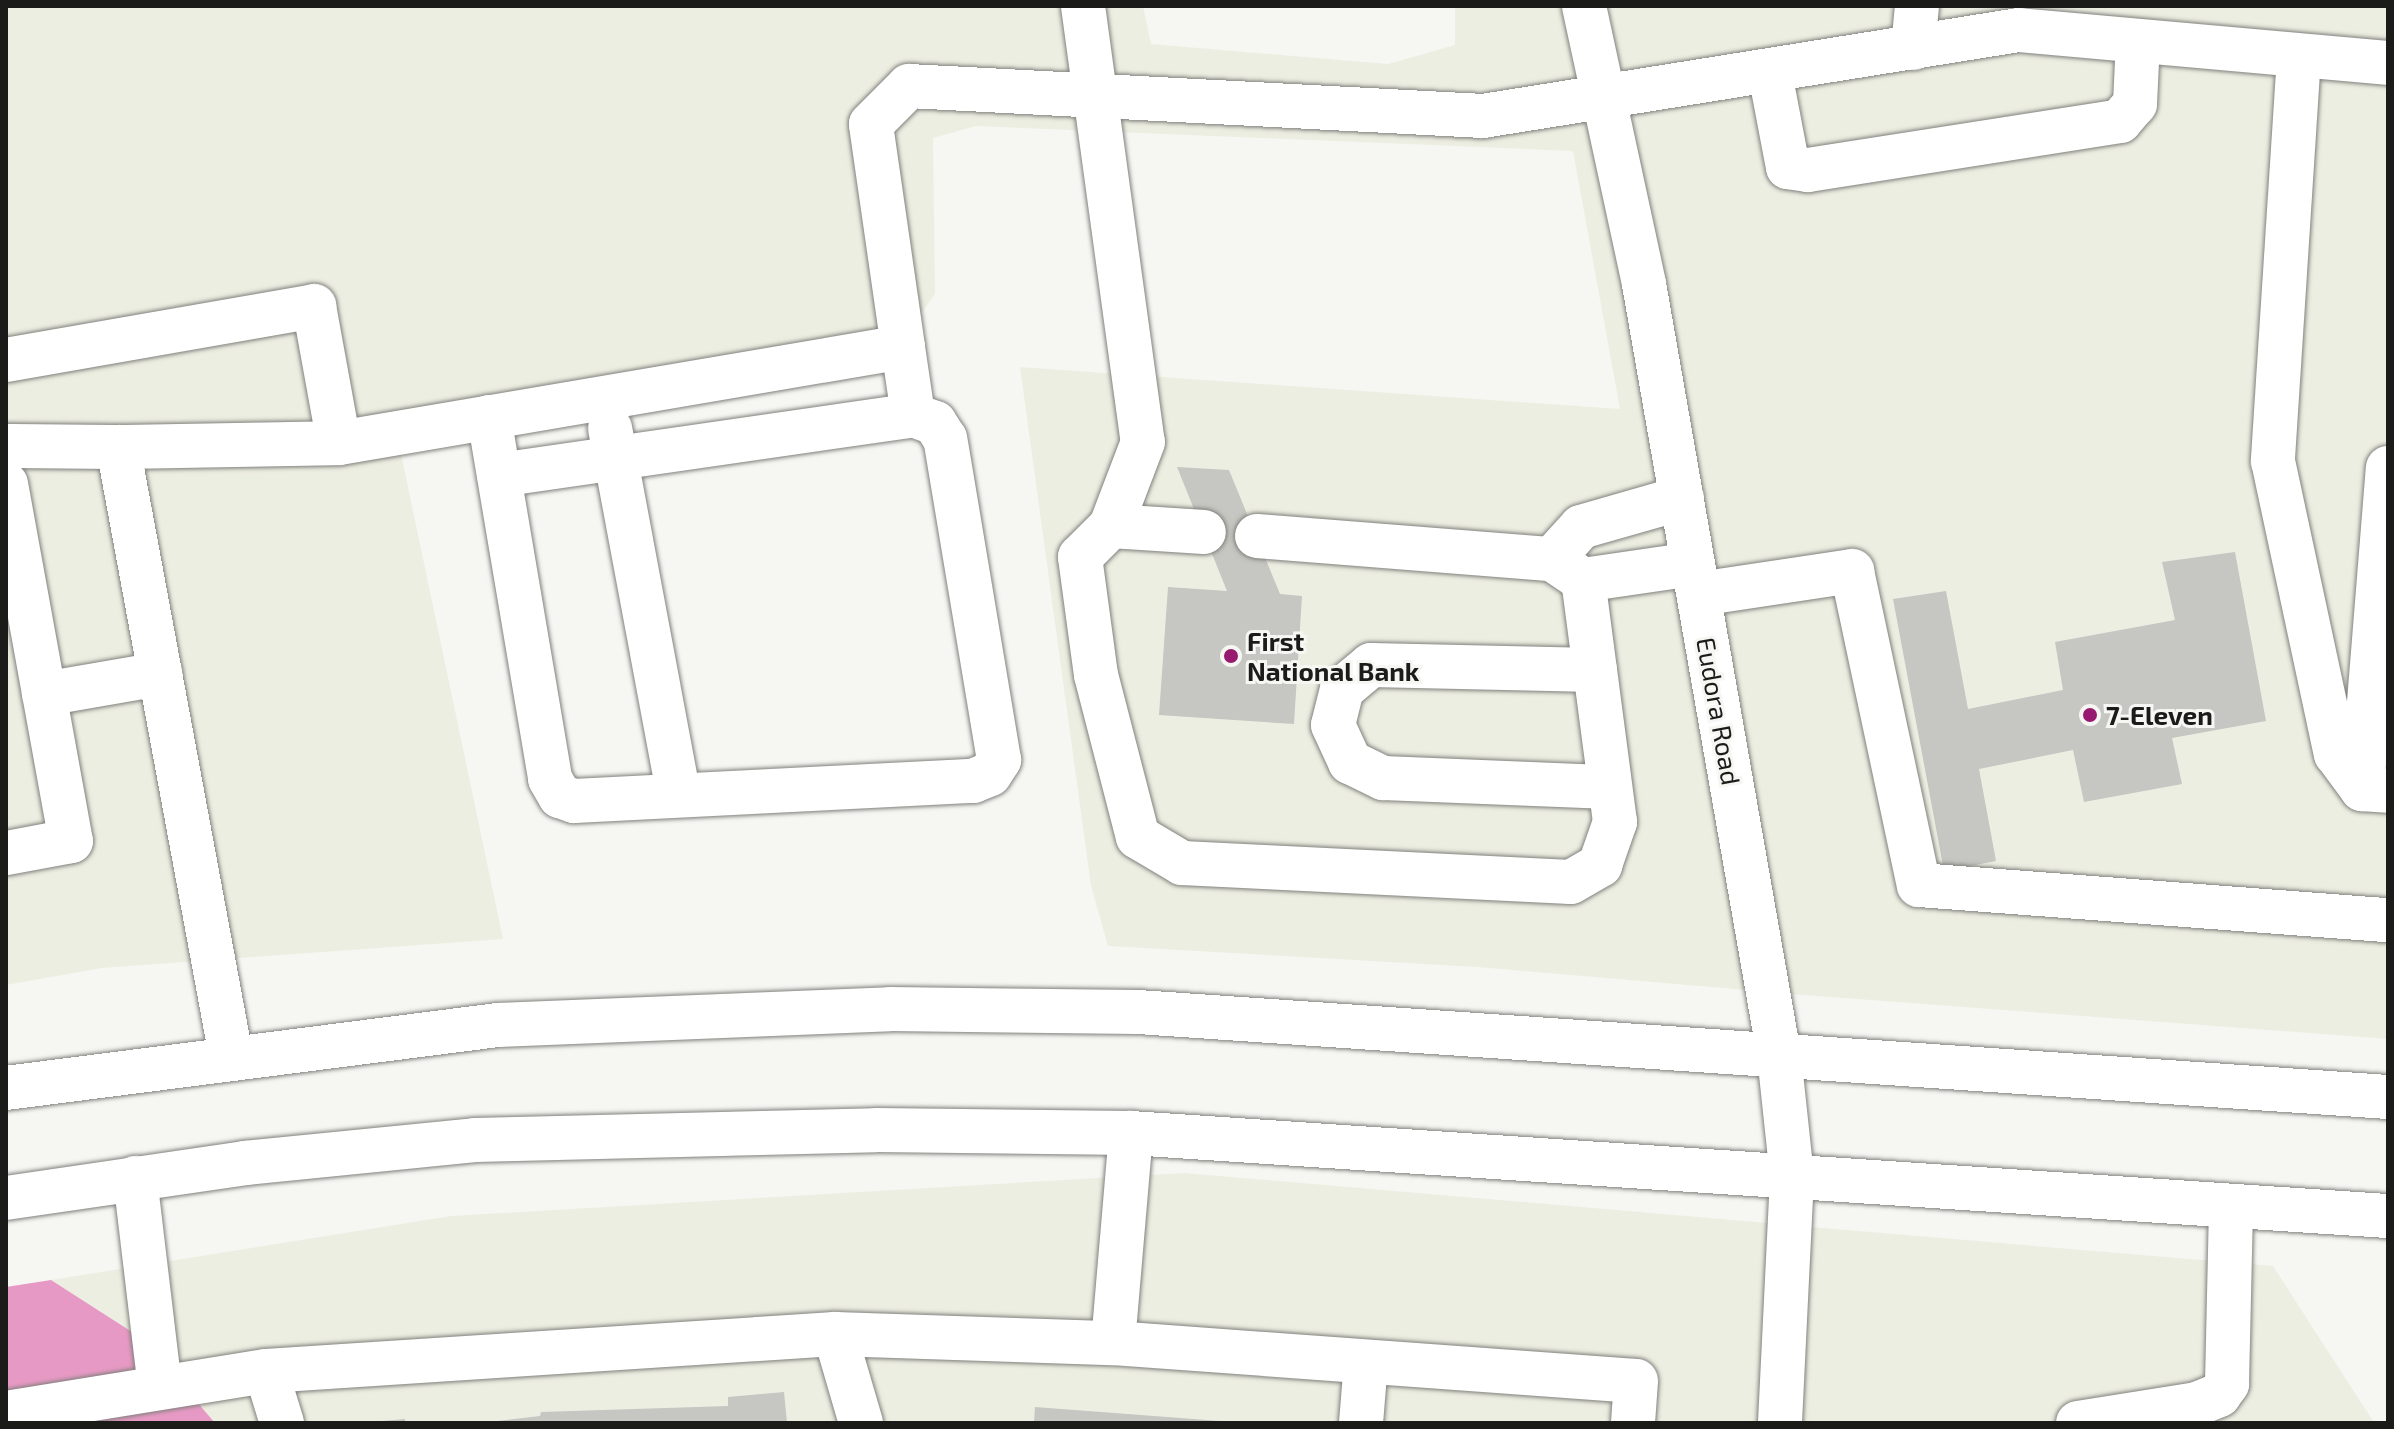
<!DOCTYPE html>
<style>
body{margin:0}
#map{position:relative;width:2394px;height:1429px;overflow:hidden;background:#f6f7f3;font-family:"Exo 2",sans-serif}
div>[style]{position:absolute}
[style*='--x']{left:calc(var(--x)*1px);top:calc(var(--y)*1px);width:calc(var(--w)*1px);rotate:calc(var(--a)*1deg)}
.built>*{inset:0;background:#edeee2}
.forest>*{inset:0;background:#e799c5}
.building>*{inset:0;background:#c6c6c2}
.roads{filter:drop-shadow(0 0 2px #81817d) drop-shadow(0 0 2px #81817d)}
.minor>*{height:44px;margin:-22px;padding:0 22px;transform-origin:22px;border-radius:22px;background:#fff}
.major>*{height:44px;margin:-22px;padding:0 22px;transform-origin:22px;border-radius:22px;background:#fff}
.dots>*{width:22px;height:22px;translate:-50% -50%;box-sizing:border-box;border:4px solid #f6f7f3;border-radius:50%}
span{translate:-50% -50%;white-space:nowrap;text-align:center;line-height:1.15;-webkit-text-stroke:6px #f6f7f3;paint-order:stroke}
.poi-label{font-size:26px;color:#1b1b1a;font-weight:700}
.left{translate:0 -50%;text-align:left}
.street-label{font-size:26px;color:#1b1b1a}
.frame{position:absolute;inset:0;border:8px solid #1b1b1a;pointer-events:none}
</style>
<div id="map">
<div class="built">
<div style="clip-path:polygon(6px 6px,1143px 6px,1151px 44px,1388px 64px,1455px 45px,1455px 6px,1563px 6px,1623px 288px,1746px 990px,1477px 967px,1108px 946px,1091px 886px,1020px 367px,1620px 409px,1573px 151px,976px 126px,933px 138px,935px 294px,899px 345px,400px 449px,503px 939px,102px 968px,6px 985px)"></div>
<div style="clip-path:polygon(1606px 6px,2388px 6px,2388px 1039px,1790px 994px)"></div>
<div style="clip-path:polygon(1184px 1173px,1768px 1223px,1758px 1423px,215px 1423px,143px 1339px,51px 1280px,451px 1216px)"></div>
<div style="clip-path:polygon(1811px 1227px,2273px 1266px,2373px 1421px,1801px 1423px)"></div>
</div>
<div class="forest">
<div style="clip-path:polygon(51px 1280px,143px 1339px,215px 1423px,6px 1423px,6px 1287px)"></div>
</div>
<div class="building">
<div style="clip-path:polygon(1177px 467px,1229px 470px,1280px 594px,1302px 596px,1294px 724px,1159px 715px,1168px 587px,1227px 591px)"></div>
<div style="clip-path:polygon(2235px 552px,2266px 721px,2172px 738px,2182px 784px,2084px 802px,2073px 750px,1979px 769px,1996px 861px,1944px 871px,1893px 599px,1946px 591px,1968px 709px,2063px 690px,2055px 642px,2175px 620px,2162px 562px)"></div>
<div style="clip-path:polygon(784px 1392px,787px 1423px,481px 1423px,540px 1416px,541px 1412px,728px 1406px,728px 1397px)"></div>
<div style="clip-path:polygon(1035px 1407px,1220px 1421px,1220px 1423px,1034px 1423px)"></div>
<div style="clip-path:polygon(405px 1419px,405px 1423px,382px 1423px,382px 1421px)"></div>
</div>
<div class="roads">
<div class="minor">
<div style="--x:1083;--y:6;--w:440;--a:82.2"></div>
<div style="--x:1143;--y:442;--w:90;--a:110.9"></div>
<div style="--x:1111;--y:526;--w:44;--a:135"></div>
<div style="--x:1080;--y:557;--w:119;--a:82.3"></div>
<div style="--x:1096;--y:675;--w:167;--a:75.5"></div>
<div style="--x:1138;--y:837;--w:51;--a:30.6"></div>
<div style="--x:1182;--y:863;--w:389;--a:2.8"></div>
<div style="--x:1571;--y:882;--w:34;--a:-30"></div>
<div style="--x:1600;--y:865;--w:46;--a:-70.8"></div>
<div style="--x:1615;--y:822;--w:244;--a:-97.5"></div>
<div style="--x:1584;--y:6;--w:284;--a:77.8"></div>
<div style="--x:1644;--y:284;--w:783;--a:80.07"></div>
<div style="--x:1779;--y:1055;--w:123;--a:83.9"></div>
<div style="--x:1792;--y:1177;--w:246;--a:92.8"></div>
<div style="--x:1913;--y:48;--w:42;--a:-84.6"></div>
<div style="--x:2299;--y:56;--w:406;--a:93.7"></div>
<div style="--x:2273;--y:461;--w:300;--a:77.9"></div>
<div style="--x:2336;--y:754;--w:44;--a:53.4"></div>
<div style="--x:2362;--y:789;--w:26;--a:4"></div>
<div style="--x:1770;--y:73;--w:96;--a:79.2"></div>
<div style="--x:1788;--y:167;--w:20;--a:9"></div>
<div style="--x:1808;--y:170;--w:316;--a:-8.9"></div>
<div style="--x:2120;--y:121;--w:23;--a:-49"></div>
<div style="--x:2135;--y:104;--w:63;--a:-87.3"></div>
<div style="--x:6;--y:360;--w:313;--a:-9.9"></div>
<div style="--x:314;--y:306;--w:139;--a:79.7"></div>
<div style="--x:489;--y:417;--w:367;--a:80.4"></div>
<div style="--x:550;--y:779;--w:20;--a:60"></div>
<div style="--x:560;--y:796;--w:15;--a:20"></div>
<div style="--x:574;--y:801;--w:400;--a:-2.9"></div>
<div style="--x:973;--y:781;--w:18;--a:-22"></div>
<div style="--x:990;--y:774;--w:17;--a:-57"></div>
<div style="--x:999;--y:760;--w:326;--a:-99.5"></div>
<div style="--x:945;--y:439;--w:19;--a:-122"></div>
<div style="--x:935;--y:423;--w:23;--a:-160"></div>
<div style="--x:913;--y:415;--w:69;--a:-98.4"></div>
<div style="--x:610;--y:428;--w:371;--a:79.4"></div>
<div style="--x:6;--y:446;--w:112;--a:0.5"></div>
<div style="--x:118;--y:447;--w:619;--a:79.49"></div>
<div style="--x:118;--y:447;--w:221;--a:-1"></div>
<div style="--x:339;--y:443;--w:572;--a:-9.66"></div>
<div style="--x:903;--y:347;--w:225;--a:-98.2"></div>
<div style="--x:871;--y:124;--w:54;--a:-45"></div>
<div style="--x:909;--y:86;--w:575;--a:2.99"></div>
<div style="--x:1483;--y:116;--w:543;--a:-9.12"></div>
<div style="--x:2019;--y:30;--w:370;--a:5.1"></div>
<div style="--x:499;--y:475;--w:418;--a:-8.2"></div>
<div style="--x:6;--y:484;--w:363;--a:79.7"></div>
<div style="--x:71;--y:841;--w:66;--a:169.5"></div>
<div style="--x:1682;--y:498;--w:105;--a:164"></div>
<div style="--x:1581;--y:527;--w:43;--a:132.2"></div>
<div style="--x:1552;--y:559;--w:37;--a:34"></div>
<div style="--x:1583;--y:580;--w:111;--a:-8.3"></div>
<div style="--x:1111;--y:526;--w:93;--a:3.7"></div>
<div style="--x:1257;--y:536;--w:296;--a:4.5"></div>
<div style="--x:1699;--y:594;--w:155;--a:-8.5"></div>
<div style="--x:1852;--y:571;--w:321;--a:78"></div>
<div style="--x:1919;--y:885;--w:470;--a:4.3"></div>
<div style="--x:1595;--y:670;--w:224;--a:-178.7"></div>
<div style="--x:1371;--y:665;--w:38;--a:140"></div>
<div style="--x:1342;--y:689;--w:37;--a:104"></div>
<div style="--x:1333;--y:725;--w:41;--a:65.3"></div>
<div style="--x:1350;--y:762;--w:37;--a:26"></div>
<div style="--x:1383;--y:778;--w:227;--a:2.3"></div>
<div style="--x:44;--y:694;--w:118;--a:-9.8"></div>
<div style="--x:2362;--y:789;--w:322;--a:-85.4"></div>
<div style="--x:135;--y:1178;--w:211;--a:83.2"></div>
<div style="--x:835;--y:1334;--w:93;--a:73.7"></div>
<div style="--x:1113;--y:1343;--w:211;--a:-85.1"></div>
<div style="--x:6;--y:1413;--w:263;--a:-9.2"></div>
<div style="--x:282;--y:1423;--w:54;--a:-107.1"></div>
<div style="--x:266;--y:1371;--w:570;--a:-3.72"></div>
<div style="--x:835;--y:1334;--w:278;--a:1.9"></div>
<div style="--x:1113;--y:1343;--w:524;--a:4.16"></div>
<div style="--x:1636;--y:1381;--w:42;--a:94.1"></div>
<div style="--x:1361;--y:1423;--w:61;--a:-85.3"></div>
<div style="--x:2078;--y:1423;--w:121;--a:-9.1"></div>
<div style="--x:2197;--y:1404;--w:24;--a:-22"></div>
<div style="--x:2219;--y:1395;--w:14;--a:-54"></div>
<div style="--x:2227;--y:1384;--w:178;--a:-88.7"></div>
</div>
<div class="major">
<div style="--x:6;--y:1088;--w:496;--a:-7.3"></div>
<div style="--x:498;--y:1025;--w:392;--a:-2.3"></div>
<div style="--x:890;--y:1009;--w:248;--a:0.7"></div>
<div style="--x:1138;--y:1012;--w:1253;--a:3.89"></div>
<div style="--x:6;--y:1198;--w:242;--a:-8.3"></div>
<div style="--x:245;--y:1163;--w:231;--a:-5.7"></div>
<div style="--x:475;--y:1140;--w:401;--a:-1.4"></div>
<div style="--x:876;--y:1130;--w:255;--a:0.7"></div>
<div style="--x:1131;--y:1133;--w:1260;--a:3.78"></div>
</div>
</div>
<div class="dots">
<div style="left:1231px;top:656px;background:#981970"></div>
<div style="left:2090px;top:715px;background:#981970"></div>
</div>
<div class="poi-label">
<span class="left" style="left:1247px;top:656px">First<br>National Bank</span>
<span class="left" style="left:2106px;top:715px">7-Eleven</span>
</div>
<div class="street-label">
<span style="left:1719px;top:711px;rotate:80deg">Eudora Road</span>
</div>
<div class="frame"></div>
</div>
